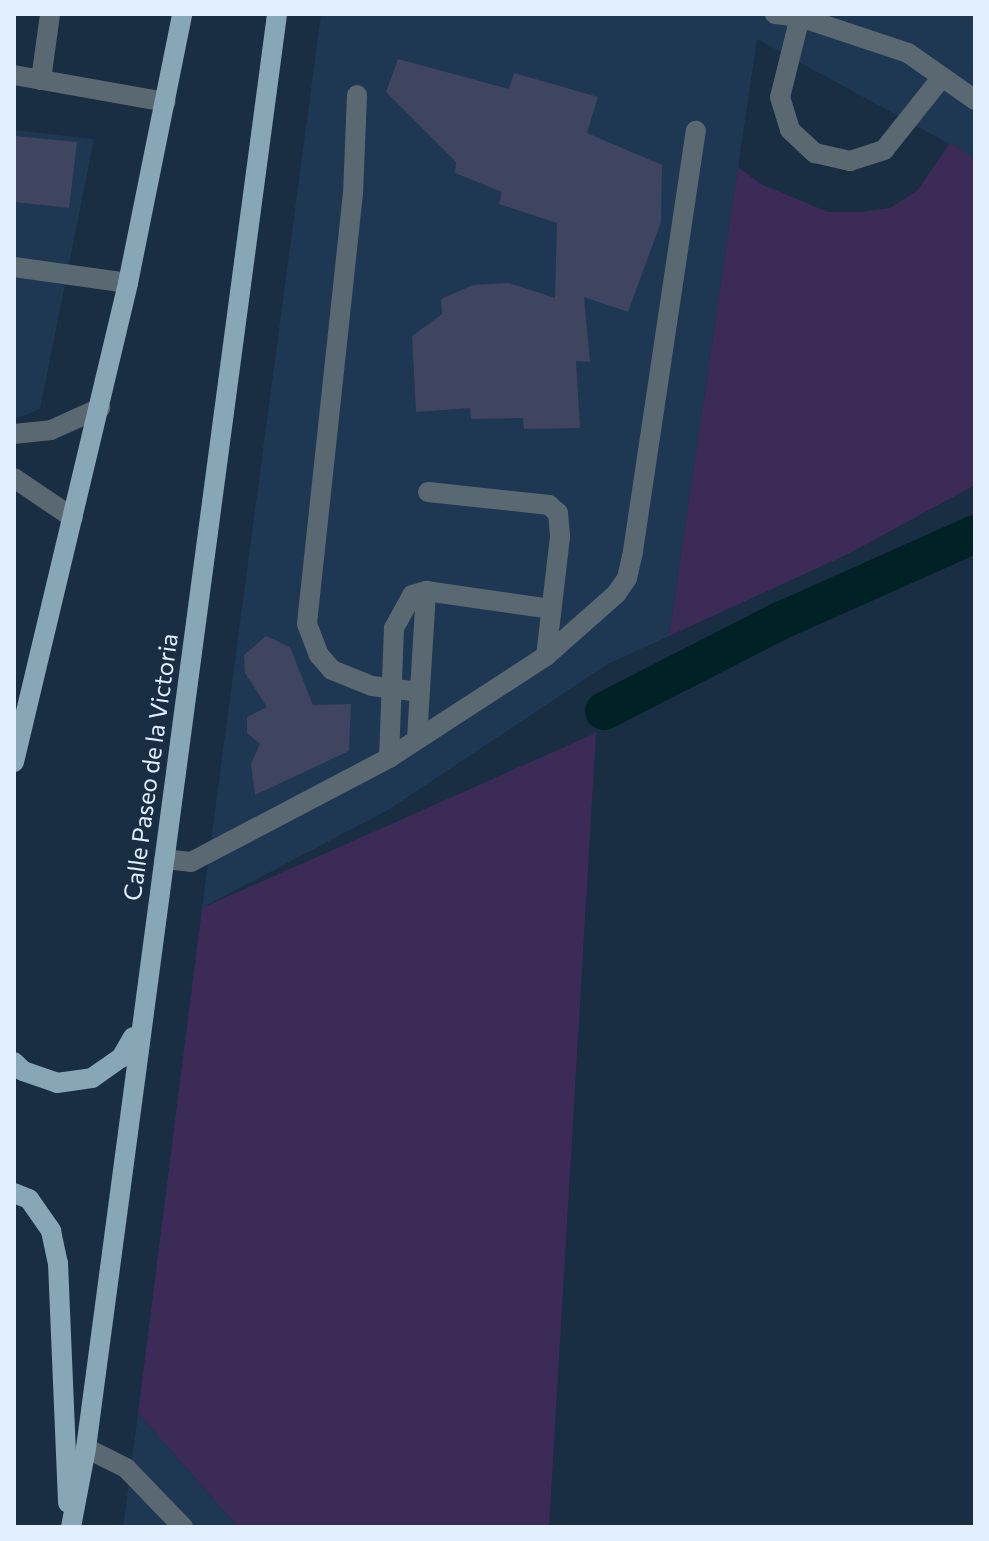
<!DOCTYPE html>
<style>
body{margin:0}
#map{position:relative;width:989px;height:1541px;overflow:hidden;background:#192d43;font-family:Commissioner,sans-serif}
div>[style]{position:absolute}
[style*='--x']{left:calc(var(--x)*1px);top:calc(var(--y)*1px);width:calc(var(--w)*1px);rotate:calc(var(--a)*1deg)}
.built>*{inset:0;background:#1e3752}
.green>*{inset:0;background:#3c2b57}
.canal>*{height:38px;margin:-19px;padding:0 19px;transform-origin:19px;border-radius:19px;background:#002125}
.building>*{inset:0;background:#3f4461}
.minor>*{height:20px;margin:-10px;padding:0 10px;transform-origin:10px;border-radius:10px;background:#5a6971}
.major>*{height:20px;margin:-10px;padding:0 10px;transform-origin:10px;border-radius:10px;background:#87a6b6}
span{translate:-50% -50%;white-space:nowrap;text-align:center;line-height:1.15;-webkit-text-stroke:7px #192d43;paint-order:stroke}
.street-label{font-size:24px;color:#e2effe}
.frame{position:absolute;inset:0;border:16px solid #e2effe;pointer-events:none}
</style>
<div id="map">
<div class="built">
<div style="clip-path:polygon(321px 14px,975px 14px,975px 158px,757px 39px,669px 636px,606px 665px,388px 810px,202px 908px)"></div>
<div style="clip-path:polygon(14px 130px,94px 139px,40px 409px,14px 420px)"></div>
<div style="clip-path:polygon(138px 1413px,238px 1527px,123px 1527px)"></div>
</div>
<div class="green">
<div style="clip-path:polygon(950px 143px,975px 158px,975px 485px,848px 554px,669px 636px,738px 167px,761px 184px,828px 212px,859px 212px,890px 208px,917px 191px)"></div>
<div style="clip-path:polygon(596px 733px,549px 1527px,238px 1527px,138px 1413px,202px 908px)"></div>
</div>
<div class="canal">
<div style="--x:604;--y:711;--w:198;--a:-27.1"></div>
<div style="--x:780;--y:621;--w:214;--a:-24"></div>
</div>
<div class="building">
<div style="clip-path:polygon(398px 59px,509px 89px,514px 73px,598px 97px,587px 133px,662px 165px,661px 222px,628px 312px,584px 297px,590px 362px,576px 361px,580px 428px,524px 429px,523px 418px,471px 419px,470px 408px,416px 412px,412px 336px,442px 314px,441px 299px,473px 285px,509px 283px,555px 298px,557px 223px,499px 204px,502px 192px,455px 173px,456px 162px,386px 92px)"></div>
<div style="clip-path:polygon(14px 136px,77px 142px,69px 208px,14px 202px)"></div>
<div style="clip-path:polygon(266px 636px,290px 647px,313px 705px,351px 704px,349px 751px,255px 795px,251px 764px,260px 744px,247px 733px,247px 717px,267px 707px,245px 673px,244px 655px)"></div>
</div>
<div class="minor">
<div style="--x:775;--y:14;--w:25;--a:7"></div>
<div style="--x:800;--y:17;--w:114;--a:18.4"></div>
<div style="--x:908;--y:53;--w:82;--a:35"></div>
<div style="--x:800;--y:17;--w:82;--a:104"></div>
<div style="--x:780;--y:97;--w:34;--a:73"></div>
<div style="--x:790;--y:130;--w:34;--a:43"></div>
<div style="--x:815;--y:153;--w:36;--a:13"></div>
<div style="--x:850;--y:161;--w:36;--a:-18"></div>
<div style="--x:884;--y:150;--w:93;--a:-51.5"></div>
<div style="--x:14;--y:75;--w:154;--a:10.1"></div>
<div style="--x:41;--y:80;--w:67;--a:-82.2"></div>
<div style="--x:357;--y:95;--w:98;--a:92.3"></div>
<div style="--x:353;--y:193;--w:433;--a:96.1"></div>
<div style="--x:307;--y:624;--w:33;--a:69"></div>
<div style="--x:319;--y:655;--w:20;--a:49"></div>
<div style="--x:332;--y:670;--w:43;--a:21.8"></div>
<div style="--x:372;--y:686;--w:48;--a:7.1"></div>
<div style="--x:14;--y:267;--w:115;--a:8"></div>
<div style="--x:14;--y:434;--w:37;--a:-6"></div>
<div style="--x:51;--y:430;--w:54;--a:-24.2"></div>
<div style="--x:14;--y:478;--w:71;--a:34.1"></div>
<div style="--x:428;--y:492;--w:122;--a:6.1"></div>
<div style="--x:549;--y:505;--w:12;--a:42"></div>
<div style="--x:558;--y:513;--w:24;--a:85"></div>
<div style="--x:560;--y:537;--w:120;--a:96.7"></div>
<div style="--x:417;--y:739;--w:148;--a:-86.5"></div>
<div style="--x:389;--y:758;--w:130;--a:-87.8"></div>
<div style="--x:394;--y:628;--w:38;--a:-61"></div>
<div style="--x:412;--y:595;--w:15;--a:-16"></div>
<div style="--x:426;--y:591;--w:126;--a:8.2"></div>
<div style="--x:164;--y:859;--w:27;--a:6"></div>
<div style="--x:191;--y:862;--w:224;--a:-27.7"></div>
<div style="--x:389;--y:758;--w:187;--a:-33"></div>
<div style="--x:546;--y:656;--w:94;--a:-41.5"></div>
<div style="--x:616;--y:594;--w:19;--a:-55"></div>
<div style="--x:627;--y:578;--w:28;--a:-77"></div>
<div style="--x:633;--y:551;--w:425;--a:-81.5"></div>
<div style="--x:86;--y:1448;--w:45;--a:26.6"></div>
<div style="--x:126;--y:1468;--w:82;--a:46"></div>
</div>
<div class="major">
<div style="--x:14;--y:762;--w:492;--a:-76.6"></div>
<div style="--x:128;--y:283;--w:274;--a:-78.6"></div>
<div style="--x:14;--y:1062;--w:13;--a:45"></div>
<div style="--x:23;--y:1071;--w:36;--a:19"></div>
<div style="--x:57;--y:1083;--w:35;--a:-8"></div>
<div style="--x:92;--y:1078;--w:35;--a:-35"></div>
<div style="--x:121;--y:1058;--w:24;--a:-60"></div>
<div style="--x:14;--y:1193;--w:16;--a:22"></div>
<div style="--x:29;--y:1199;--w:39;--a:55"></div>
<div style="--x:51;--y:1231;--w:33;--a:78"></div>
<div style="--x:58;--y:1263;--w:240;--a:87.6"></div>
<div style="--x:71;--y:1527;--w:80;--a:-79.2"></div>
<div style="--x:86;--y:1448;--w:1447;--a:-82.41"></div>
</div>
<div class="street-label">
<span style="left:150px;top:767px;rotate:-82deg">Calle Paseo de la Victoria</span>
</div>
<div class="frame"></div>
</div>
